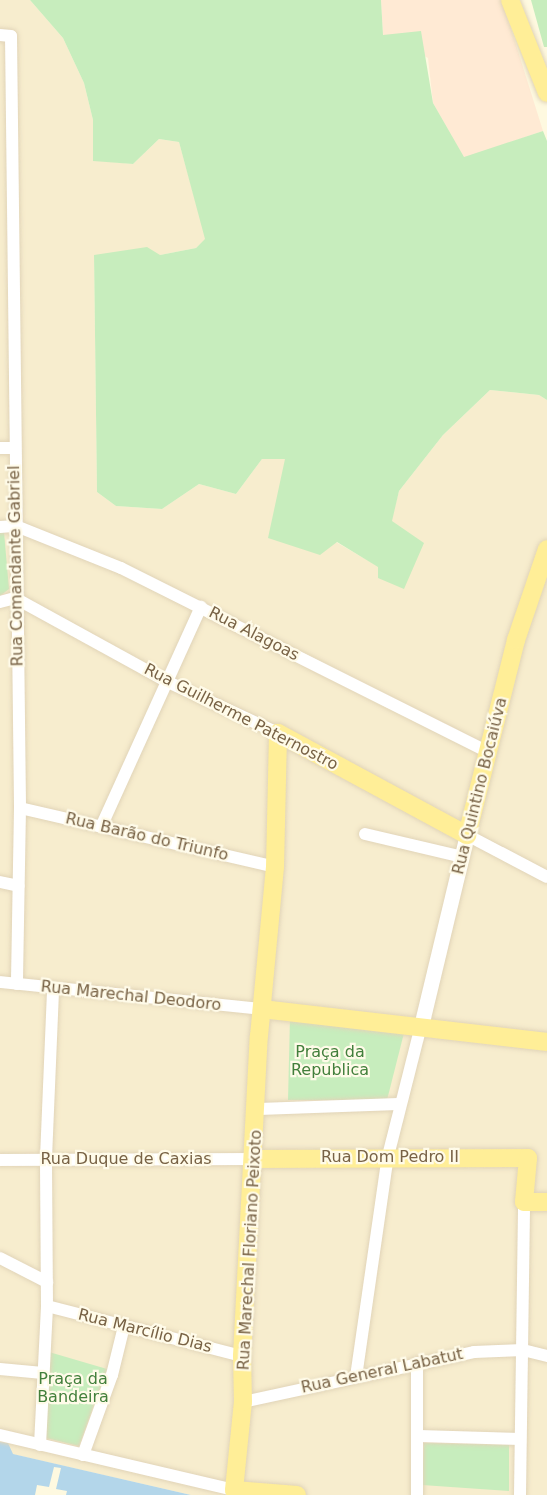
<!DOCTYPE html>
<meta charset="utf-8">
<style>
body{margin:0}
#map{position:relative;width:547px;height:1495px;overflow:hidden;background:#fef9e0;font-family:"DejaVu Sans",sans-serif}
div>[style]{position:absolute}
[style*='--x']{left:calc(var(--x)*1px);top:calc(var(--y)*1px);width:calc(var(--w)*1px);rotate:calc(var(--a)*1deg)}
.residential>*{inset:0;background:#f7edce}
.commercial>*{inset:0;background:#ffead4}
.green>*{inset:0;background:#c7edbd}
.water>*{inset:0;background:#b3d6ea}
.pier>*{inset:0;background:#fef9e0}
.roads{filter:drop-shadow(0 0 2px #e1d4b8) drop-shadow(0 0 2px #e1d4b8)}
.minor>*{height:12px;margin:-6px;padding:0 6px;transform-origin:6px;border-radius:6px;background:#fff}
.tertiary>*{height:15px;margin:-7.5px;padding:0 7.5px;transform-origin:7.5px;border-radius:7.5px;background:#fff}
.primary>*{height:18px;margin:-9px;padding:0 9px;transform-origin:9px;border-radius:9px;background:#ffee97}
span{translate:-50% -50%;white-space:nowrap;text-align:center;line-height:1.15;-webkit-text-stroke:4.5px #fffbe9;paint-order:stroke}
.street-label{font-size:16px;color:#786245}
.park-label{font-size:16px;color:#427f3b}
</style>
<div id="map">
<div class="residential">
<div style="clip-path:polygon(0 0,30px 0,63px 38px,84px 83px,93px 120px,93px 160px,133px 164px,159px 139px,179px 142px,206px 239px,196px 248px,160px 255px,94px 255px,97px 492px,116px 506px,162px 509px,199px 484px,236px 494px,262px 459px,285px 459px,336px 542px,379px 567px,399px 491px,443px 435px,490px 390px,539px 395px,547px 400px,547px 1495px,191px 1495px,12px 1454px,8px 1444px,0 1442px)"></div>
</div>
<div class="commercial">
<div style="clip-path:polygon(381px 0,502px 0,543px 131px,464px 158px,433px 103px,428px 58px,383px 35px)"></div>
</div>
<div class="green">
<div style="clip-path:polygon(30px 0,381px 0,383px 35px,421px 31px,433px 103px,464px 157px,543px 131px,547px 141px,547px 400px,539px 395px,490px 390px,443px 435px,399px 491px,392px 521px,424px 543px,404px 589px,378px 578px,378px 567px,337px 542px,320px 555px,268px 538px,285px 459px,262px 459px,236px 494px,199px 484px,162px 509px,116px 506px,97px 492px,94px 255px,147px 247px,160px 255px,196px 248px,205px 239px,179px 142px,159px 139px,133px 164px,93px 161px,93px 120px,84px 83px,63px 38px)"></div>
<div style="clip-path:polygon(531px 0,547px 0,547px 47px,544px 47px)"></div>
<div style="clip-path:polygon(0 532px,4px 532px,9px 589px,0 596px)"></div>
<div style="clip-path:polygon(290px 1018px,405px 1029px,387px 1100px,288px 1100px)"></div>
<div style="clip-path:polygon(49px 1352px,107px 1369px,79px 1446px,46px 1438px)"></div>
<div style="clip-path:polygon(424px 1443px,509px 1445px,509px 1491px,422px 1485px)"></div>
</div>
<div class="water">
<div style="clip-path:polygon(0 1442px,8px 1443px,13px 1454px,191px 1495px,0 1495px)"></div>
</div>
<div class="pier">
<div style="clip-path:polygon(54px 1467px,61px 1468px,56px 1489px,67px 1491px,66px 1495px,35px 1495px,37px 1485px,49px 1487px)"></div>
</div>
<div class="roads">
<div class="minor">
<div style="--x:0;--y:35;--w:11;--a:5"></div>
<div style="--x:11;--y:36;--w:772;--a:89.33"></div>
<div style="--x:20;--y:808;--w:176;--a:91"></div>
<div style="--x:0;--y:448;--w:14;--a:0"></div>
<div style="--x:0;--y:527;--w:16;--a:-4"></div>
<div style="--x:16;--y:526;--w:113;--a:21.8"></div>
<div style="--x:121;--y:568;--w:411;--a:26.6"></div>
<div style="--x:0;--y:602;--w:16;--a:-15"></div>
<div style="--x:15;--y:598;--w:175;--a:28.8"></div>
<div style="--x:168;--y:682;--w:121;--a:24.9"></div>
<div style="--x:20;--y:808;--w:262;--a:13"></div>
<div style="--x:101;--y:827;--w:242;--a:-65.6"></div>
<div style="--x:365;--y:834;--w:101;--a:13.2"></div>
<div style="--x:467;--y:835;--w:90;--a:27.7"></div>
<div style="--x:0;--y:882;--w:19;--a:12"></div>
<div style="--x:0;--y:982;--w:263;--a:5.9"></div>
<div style="--x:258;--y:1109;--w:141;--a:-2"></div>
<div style="--x:0;--y:1160;--w:253;--a:-0.2"></div>
<div style="--x:0;--y:1258;--w:53;--a:27.1"></div>
<div style="--x:47;--y:1306;--w:201;--a:14.4"></div>
<div style="--x:417;--y:1363;--w:132;--a:90"></div>
<div style="--x:0;--y:1369;--w:43;--a:5.3"></div>
<div style="--x:356;--y:1377;--w:223;--a:-81.8"></div>
<div style="--x:388;--y:1156;--w:134;--a:-75.8"></div>
<div style="--x:243;--y:1402;--w:236;--a:-12.2"></div>
<div style="--x:474;--y:1352;--w:49;--a:-2.3"></div>
<div style="--x:523;--y:1350;--w:25;--a:14"></div>
<div style="--x:0;--y:1435;--w:240;--a:13.2"></div>
<div style="--x:419;--y:1436;--w:101;--a:1.7"></div>
<div style="--x:40;--y:1445;--w:139;--a:-87.1"></div>
<div style="--x:47;--y:1306;--w:148;--a:-90.4"></div>
<div style="--x:46;--y:1158;--w:170;--a:-87.6"></div>
<div style="--x:83;--y:1455;--w:85;--a:-70.1"></div>
<div style="--x:112;--y:1375;--w:50;--a:-76.2"></div>
<div style="--x:520;--y:1495;--w:293;--a:-89.2"></div>
</div>
<div class="tertiary">
<div style="--x:421;--y:1026;--w:196;--a:-76.5"></div>
</div>
<div class="primary">
<div style="--x:510;--y:0;--w:100;--a:68.3"></div>
<div style="--x:262;--y:1009;--w:287;--a:6.6"></div>
<div style="--x:253;--y:1159;--w:275;--a:-0.2"></div>
<div style="--x:528;--y:1158;--w:44;--a:95.2"></div>
<div style="--x:524;--y:1202;--w:23;--a:0"></div>
<div style="--x:297;--y:1495;--w:63;--a:-175.5"></div>
<div style="--x:234;--y:1490;--w:88;--a:-84.2"></div>
<div style="--x:243;--y:1402;--w:46;--a:-91.2"></div>
<div style="--x:242;--y:1356;--w:320;--a:-87"></div>
<div style="--x:259;--y:1036;--w:170;--a:-84.6"></div>
<div style="--x:275;--y:867;--w:134;--a:-88.7"></div>
<div style="--x:278;--y:733;--w:215;--a:28.4"></div>
<div style="--x:467;--y:835;--w:201;--a:-75.9"></div>
<div style="--x:516;--y:640;--w:96;--a:-71.2"></div>
</div>
</div>
<div class="street-label">
<span style="left:16px;top:566px;rotate:-91deg">Rua Comandante Gabriel</span>
<span style="left:254px;top:634px;rotate:27deg">Rua Alagoas</span>
<span style="left:241px;top:717px;rotate:27deg">Rua Guilherme Paternostro</span>
<span style="left:480px;top:786px;rotate:-76deg">Rua Quintino Bocaiúva</span>
<span style="left:147px;top:837px;rotate:13deg">Rua Barão do Triunfo</span>
<span style="left:131px;top:996px;rotate:6deg">Rua Marechal Deodoro</span>
<span style="left:390px;top:1157px">Rua Dom Pedro II</span>
<span style="left:126px;top:1159px">Rua Duque de Caxias</span>
<span style="left:250px;top:1250px;rotate:-87deg">Rua Marechal Floriano Peixoto</span>
<span style="left:145px;top:1331px;rotate:14deg">Rua Marcílio Dias</span>
<span style="left:382px;top:1371px;rotate:-12deg">Rua General Labatut</span>
</div>
<div class="park-label">
<span style="left:330px;top:1061px">Praça da<br>Republica</span>
<span style="left:73px;top:1388px">Praça da<br>Bandeira</span>
</div>
</div>
